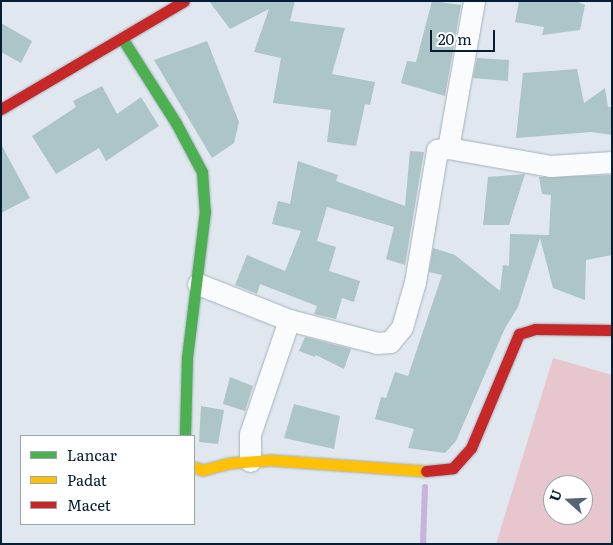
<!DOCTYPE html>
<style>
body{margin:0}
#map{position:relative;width:613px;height:545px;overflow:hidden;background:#e1e7ee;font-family:Literata,serif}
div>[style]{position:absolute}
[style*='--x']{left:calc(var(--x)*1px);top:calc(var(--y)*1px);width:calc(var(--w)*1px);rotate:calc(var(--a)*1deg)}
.green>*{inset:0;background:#e8c6ce}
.stream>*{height:6px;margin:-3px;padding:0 3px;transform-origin:3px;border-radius:3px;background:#c8b3dd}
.building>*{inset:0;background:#acc5c7}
.roads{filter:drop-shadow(0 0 1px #a3b1c0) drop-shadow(0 0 1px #a3b1c0)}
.street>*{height:21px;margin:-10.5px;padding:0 10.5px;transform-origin:10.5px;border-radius:10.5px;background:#fafbfc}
.fast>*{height:11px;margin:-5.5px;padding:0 5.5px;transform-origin:5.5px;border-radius:5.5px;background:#4caf50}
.slow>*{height:11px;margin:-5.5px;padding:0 5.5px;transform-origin:5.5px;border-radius:5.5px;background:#ffc107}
.jam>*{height:11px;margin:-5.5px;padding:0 5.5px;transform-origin:5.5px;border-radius:5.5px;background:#c62828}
span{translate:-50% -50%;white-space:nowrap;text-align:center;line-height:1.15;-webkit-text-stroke:5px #fff;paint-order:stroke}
.frame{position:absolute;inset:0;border:2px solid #061e35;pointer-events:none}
.legend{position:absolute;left:20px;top:435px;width:175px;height:90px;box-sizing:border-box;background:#fff;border:1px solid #9ba5ae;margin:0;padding:6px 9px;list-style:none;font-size:15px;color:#061e35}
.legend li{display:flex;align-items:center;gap:10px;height:25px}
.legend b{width:25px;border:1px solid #9ba5ae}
.north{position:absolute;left:543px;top:475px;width:50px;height:50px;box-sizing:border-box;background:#fff;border:1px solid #9ba5ae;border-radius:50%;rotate:290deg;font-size:14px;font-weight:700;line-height:20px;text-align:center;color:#061e35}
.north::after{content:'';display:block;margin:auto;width:18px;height:22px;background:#536476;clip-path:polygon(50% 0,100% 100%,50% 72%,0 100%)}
.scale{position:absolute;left:430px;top:30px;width:65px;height:22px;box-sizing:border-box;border:2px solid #061e35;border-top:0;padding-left:6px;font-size:15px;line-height:18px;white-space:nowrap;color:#061e35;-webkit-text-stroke:4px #fff;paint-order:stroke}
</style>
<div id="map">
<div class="green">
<div style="clip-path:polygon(evenodd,553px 358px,612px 375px,612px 544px,496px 544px,553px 358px,553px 485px,583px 485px,583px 515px,553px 515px,553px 485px)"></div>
</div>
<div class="stream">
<div style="--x:423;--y:544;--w:57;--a:-88"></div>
</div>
<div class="building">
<div style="clip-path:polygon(209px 1px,295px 1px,290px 21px,345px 28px,332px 74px,375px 82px,370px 105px,365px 104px,356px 146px,327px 142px,331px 110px,273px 103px,281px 58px,254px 52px,269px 9px,230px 29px)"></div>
<div style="clip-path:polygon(432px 1px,461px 5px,445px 96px,401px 83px,407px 61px,416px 62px)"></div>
<div style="clip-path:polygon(519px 1px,576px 1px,585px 5px,580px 30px,542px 35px,544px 27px,515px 22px)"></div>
<div style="clip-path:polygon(1px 23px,32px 41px,21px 63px,1px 52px)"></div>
<div style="clip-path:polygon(207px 41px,239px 122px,234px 143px,212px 158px,154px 60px)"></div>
<div style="clip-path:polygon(477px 58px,509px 60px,508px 81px,473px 78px)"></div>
<div style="clip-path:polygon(577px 69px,584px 103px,605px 88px,608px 107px,612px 107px,612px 135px,591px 132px,516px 138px,523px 73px)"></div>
<div style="clip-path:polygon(102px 86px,117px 114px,141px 97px,159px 126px,106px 161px,99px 148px,56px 174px,32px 136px,76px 107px,73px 101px)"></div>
<div style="clip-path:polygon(1px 144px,30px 198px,1px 213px)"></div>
<div style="clip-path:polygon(410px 151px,424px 152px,405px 265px,386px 259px,394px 227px,327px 207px,317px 241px,336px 247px,329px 271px,360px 281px,354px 302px,342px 298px,336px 319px,314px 314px,317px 306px,260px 284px,257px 294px,235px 285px,247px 255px,285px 271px,301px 231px,272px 224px,278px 201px,290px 204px,298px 161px,338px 175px,336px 181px,405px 206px)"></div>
<div style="clip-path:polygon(525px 174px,509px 225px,483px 225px,488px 177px)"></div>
<div style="clip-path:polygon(612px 175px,612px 255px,586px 260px,585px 300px,553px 288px,540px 238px,518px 307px,505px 328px,456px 441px,445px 453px,408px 448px,414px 429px,375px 419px,381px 397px,386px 398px,395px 372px,408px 376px,442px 275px,429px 272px,433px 248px,455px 255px,500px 291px,503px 265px,509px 266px,510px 234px,549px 235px,551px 195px,542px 194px,539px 177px)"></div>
<div style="clip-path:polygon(305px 337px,351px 349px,344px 369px,316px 355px,315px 357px,299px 351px)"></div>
<div style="clip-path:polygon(230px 377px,253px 386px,245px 411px,223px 404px)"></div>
<div style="clip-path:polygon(294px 404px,340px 416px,334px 449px,284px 438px)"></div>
<div style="clip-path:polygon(201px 406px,224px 410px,218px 444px,199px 442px)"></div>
</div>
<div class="roads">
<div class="street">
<div style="--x:474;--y:1;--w:149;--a:100"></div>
<div style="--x:448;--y:148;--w:105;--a:9.9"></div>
<div style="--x:551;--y:166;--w:61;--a:-3.8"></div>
<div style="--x:198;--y:284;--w:98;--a:21.6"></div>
<div style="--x:289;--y:320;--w:91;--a:14.6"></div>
<div style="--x:377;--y:343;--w:13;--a:-4"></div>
<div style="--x:390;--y:342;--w:19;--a:-51"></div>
<div style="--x:402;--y:327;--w:47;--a:-73.9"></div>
<div style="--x:415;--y:282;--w:134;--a:-80.5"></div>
<div style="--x:437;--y:150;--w:11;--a:-10"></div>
<div style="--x:250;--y:461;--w:27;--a:-90"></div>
<div style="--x:250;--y:434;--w:120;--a:-71.1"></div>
</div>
<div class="fast">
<div style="--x:122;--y:38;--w:101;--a:57.6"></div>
<div style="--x:176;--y:123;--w:55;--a:62"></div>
<div style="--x:202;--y:172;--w:39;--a:86"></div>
<div style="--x:205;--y:211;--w:147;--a:97"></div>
<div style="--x:187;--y:357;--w:79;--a:91.5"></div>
</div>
<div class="slow">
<div style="--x:194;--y:467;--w:9;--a:18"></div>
<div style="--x:203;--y:470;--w:27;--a:-15"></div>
<div style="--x:229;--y:463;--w:42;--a:-4.1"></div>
<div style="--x:271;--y:460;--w:155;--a:4.1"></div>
</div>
<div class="jam">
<div style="--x:1;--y:109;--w:212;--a:-30.5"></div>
<div style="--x:426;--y:471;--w:27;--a:-6"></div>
<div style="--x:453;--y:468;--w:27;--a:-48"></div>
<div style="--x:471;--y:448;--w:124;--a:-67.2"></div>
<div style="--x:519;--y:334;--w:17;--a:-17"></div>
<div style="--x:535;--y:329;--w:77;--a:0.7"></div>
</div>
</div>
<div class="frame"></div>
<ul class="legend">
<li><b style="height:6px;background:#4caf50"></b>Lancar</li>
<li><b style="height:6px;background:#ffc107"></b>Padat</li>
<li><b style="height:6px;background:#c62828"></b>Macet</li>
</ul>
<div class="north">U</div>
<div class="scale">20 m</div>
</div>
